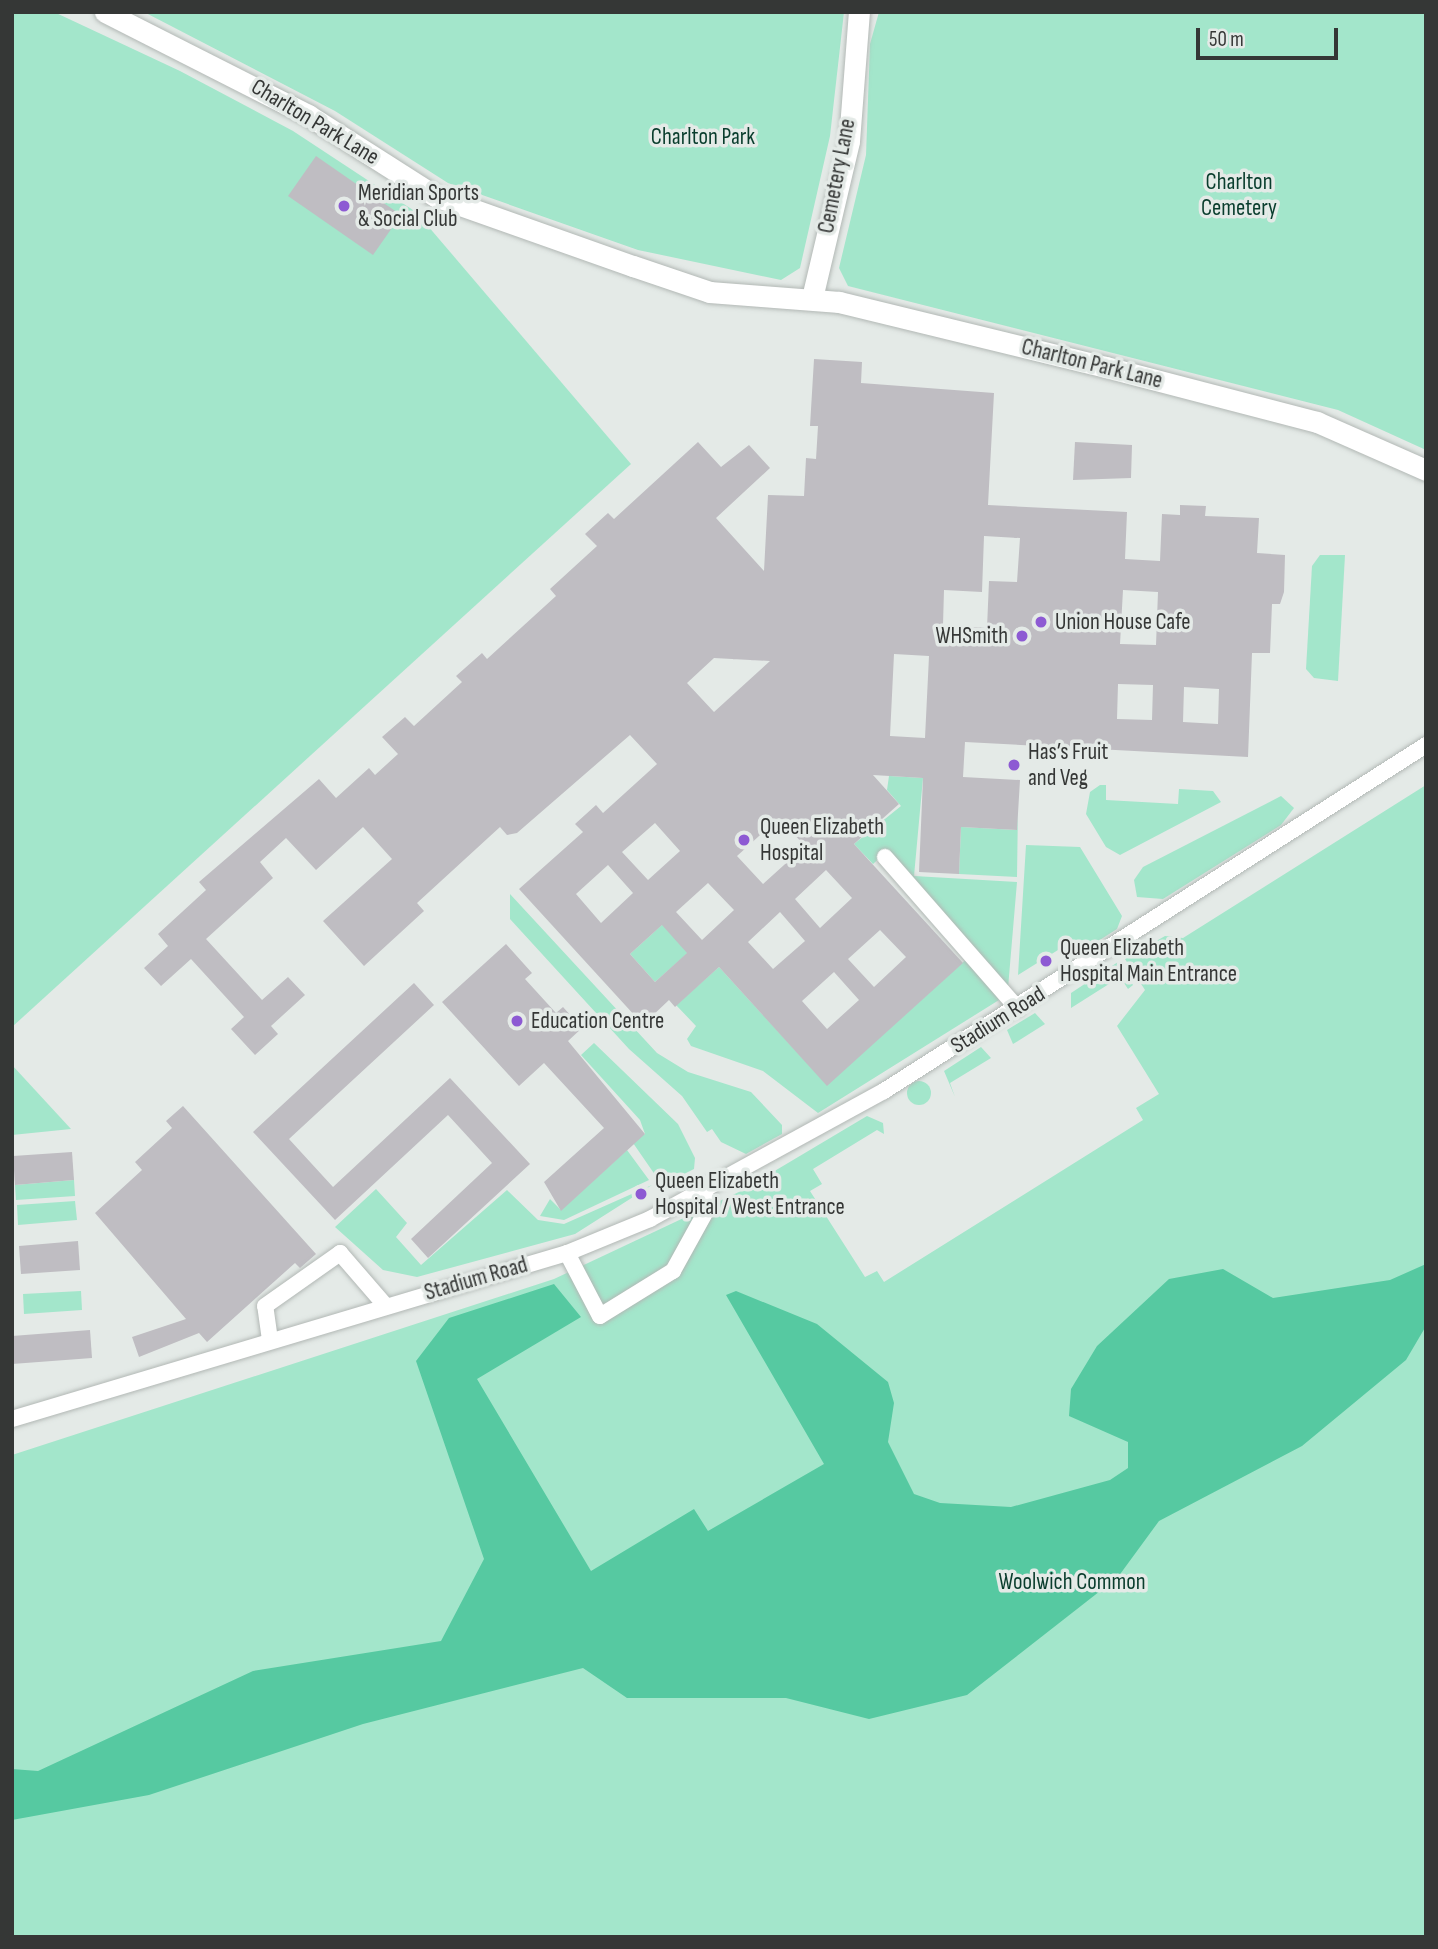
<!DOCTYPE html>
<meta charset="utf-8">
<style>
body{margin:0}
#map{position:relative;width:1438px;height:1949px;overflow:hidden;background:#e4eae7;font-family:"Sofia Sans Condensed",sans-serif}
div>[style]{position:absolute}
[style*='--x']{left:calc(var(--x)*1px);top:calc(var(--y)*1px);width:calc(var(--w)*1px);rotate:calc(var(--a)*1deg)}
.green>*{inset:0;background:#a3e6cb}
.round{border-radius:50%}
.forest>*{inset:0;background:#56c9a1}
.building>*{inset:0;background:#bfbdc2}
.roads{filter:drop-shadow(0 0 2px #b2b8b5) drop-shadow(0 0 2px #b2b8b5)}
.street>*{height:16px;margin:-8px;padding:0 8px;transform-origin:8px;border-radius:8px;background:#fff}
.secondary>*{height:21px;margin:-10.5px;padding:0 10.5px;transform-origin:10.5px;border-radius:10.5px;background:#fff}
.dots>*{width:19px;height:19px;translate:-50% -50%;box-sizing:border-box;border:4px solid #e4eae7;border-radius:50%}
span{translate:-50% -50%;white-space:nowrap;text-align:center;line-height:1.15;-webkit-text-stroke:7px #e4eae7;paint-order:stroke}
.street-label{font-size:23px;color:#353736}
.park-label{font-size:23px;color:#093d2d}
.poi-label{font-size:23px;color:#353736}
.left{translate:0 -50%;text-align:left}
.right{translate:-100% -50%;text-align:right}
.frame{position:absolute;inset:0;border:14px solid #353736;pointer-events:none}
.scale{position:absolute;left:1196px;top:28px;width:142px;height:32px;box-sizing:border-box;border:4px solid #353736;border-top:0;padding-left:9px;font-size:21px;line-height:24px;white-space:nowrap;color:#353736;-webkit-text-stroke:5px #e4eae7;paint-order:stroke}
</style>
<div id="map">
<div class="green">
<div style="clip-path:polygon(12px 12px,54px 12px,180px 71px,293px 131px,416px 212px,631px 464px,12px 1027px)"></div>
<div style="clip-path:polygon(144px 12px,844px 12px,830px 136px,800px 268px,781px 280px,638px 250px,448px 183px,335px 111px)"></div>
<div style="clip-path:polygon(879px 12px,1426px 12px,1426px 450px,1338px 410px,848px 286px,839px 268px,866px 155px,870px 44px)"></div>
<div style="clip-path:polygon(1320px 555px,1345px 555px,1338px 681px,1314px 678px,1306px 669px,1312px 566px)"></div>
<div style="clip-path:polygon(889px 776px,923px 778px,914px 876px,1017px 882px,1008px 988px,885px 853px,873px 864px,854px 844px,901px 806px,887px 790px)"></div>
<div style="clip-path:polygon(1100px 785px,1106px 785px,1106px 800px,1178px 804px,1179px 789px,1213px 791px,1221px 802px,1120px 855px,1106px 847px,1086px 814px,1090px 792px)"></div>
<div style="clip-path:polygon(1426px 785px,1426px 1937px,12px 1937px,12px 1455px,554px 1279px,741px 1191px,867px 1116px,883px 1123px,884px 1134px,877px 1130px,813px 1169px,822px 1184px,810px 1191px,865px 1277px,877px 1271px,884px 1282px,1143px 1120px,1136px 1108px,1159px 1094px,1117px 1026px,1145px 990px,1125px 959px,1165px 936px,1183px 938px)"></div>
<div style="clip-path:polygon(1281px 796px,1294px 808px,1281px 825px,1163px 899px,1137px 897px,1134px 880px,1143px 867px)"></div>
<div style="clip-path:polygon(1018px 807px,1017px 877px,959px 874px,961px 827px,1017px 830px)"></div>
<div style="clip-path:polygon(1026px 845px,1080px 847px,1122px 916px,1117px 929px,1092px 945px,1058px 950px,1018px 975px)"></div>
<div style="clip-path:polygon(510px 894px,657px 1053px,688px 1072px,751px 1092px,782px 1125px,782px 1134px,746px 1154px,721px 1142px,712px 1129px,707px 1132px,682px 1096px,629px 1049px,510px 919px)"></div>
<div style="clip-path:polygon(664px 923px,690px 951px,655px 982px,630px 954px)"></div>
<div style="clip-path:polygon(970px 956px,999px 1000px,818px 1113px,763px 1071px,691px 1046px,687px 1039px,696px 1026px,676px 1005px,719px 967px,827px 1085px)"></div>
<div style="clip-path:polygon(1118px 962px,1133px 985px,1128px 989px,1120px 977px,1071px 1008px,1071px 993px)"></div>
<div style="clip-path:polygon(1035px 1013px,1045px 1024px,1013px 1044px,1007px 1030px)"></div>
<div style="clip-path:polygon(594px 1043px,678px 1124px,695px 1158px,694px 1169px,662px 1185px,631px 1140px,645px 1134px,640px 1120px,581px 1055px)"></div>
<div style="clip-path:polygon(981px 1047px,991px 1058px,950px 1083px,955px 1097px,944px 1071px)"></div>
<div style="clip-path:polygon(12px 1065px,71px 1129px,12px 1135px)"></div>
<div class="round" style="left:907px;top:1081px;width:24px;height:24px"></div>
<div style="clip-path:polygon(627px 1150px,649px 1180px,564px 1220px,540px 1216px,550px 1199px,561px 1210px)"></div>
<div style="clip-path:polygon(74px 1180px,75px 1196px,16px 1200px,15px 1185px)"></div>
<div style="clip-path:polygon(652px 1185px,575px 1234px,417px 1277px,383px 1270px,335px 1227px,376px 1189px,407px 1223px,396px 1237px,421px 1265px,507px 1190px,538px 1220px,564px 1224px)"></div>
<div style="clip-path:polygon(75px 1201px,77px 1220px,18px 1225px,17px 1205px)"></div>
<div style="clip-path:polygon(81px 1291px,82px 1310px,24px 1314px,23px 1294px)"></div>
</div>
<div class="forest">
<div style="clip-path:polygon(1426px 1264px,1426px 1326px,1406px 1360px,1302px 1446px,1159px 1521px,1118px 1577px,967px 1695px,869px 1719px,786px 1698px,627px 1698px,583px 1668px,363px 1724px,149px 1795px,12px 1820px,12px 1769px,38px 1771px,253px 1671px,441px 1641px,484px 1559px,416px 1361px,449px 1318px,554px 1284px,581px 1317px,477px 1379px,591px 1571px,694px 1509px,708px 1531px,824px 1464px,726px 1295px,736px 1291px,817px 1324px,888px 1382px,894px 1403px,888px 1442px,914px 1494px,940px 1503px,1011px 1507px,1110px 1480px,1128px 1468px,1128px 1442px,1069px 1416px,1071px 1389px,1097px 1346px,1169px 1279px,1223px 1269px,1273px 1298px,1390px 1280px)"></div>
</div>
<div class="building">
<div style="clip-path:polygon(316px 156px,401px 215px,373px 255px,288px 196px)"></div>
<div style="clip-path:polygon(evenodd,814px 359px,862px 362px,861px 383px,994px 393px,988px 505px,1127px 512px,1125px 559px,1160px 561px,1162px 514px,1180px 515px,1180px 505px,1206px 506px,1205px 516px,1259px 518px,1257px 553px,1285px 555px,1284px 592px,1280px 604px,1272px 604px,1270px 653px,1252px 653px,1248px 757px,965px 742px,963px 777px,1020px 780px,1017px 830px,961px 827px,959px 874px,919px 872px,923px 778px,873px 775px,899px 804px,854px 844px,963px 963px,827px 1086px,719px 967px,675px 1007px,669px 1000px,650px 1018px,643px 1010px,636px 1017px,519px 889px,583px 832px,575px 824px,596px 805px,603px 813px,657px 764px,630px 735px,517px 833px,507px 835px,500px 827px,417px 903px,424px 911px,364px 966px,323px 921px,392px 859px,363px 827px,316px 870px,286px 838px,260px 862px,273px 878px,206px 939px,262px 1000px,288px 977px,305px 995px,271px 1026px,278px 1034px,255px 1055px,231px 1029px,244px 1017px,191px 959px,161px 986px,144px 968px,168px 946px,158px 934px,206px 890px,199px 882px,319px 779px,336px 798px,369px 768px,375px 775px,398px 754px,382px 737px,405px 717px,414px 726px,462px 682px,456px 676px,482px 653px,487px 659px,556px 596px,550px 589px,597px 546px,585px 534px,608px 513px,614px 519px,698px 442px,721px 467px,749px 445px,770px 468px,716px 518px,764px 571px,768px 495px,804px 496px,806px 458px,816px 459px,818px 426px,810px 426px,814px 359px,984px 536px,1020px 538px,1017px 582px,989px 581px,987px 628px,943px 625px,944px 590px,982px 592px,984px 536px,814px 359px,1123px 590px,1158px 592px,1156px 645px,1120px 644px,1123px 590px,814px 359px,894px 654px,929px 656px,925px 738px,890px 736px,894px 654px,814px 359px,714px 658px,770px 661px,714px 712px,687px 683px,714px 658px,814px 359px,1118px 684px,1153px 685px,1152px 720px,1117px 719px,1118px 684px,814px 359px,1184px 687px,1219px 689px,1218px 724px,1183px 722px,1184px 687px,814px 359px,779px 818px,805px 846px,763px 884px,737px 856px,779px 818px,814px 359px,655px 823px,680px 851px,648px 880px,622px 852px,655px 823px,814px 359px,608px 865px,633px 893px,601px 923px,576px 894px,608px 865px,814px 359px,826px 870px,852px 898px,820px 928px,795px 899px,826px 870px,814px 359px,708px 883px,734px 910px,702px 940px,676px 912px,708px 883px,814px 359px,780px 912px,805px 941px,773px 969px,748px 942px,780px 912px,814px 359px,662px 925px,687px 953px,655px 982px,630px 954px,662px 925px,814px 359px,880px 930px,906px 957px,874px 987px,848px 959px,880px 930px,814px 359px,834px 972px,859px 1000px,827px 1029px,802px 1001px,834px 972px)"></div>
<div style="clip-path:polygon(1075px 442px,1132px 445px,1131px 478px,1073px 480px)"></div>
<div style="clip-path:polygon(506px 944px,532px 973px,525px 979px,556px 1013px,563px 1007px,582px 1028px,568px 1041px,645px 1134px,561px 1211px,544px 1182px,604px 1128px,544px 1063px,519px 1086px,442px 1002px)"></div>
<div style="clip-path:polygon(414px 983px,434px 1005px,289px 1139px,333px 1187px,450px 1078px,530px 1164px,428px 1258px,411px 1239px,492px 1163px,448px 1115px,335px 1220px,253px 1132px)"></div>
<div style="clip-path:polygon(183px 1106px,316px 1254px,300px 1268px,295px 1263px,207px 1342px,199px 1333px,139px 1357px,132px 1337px,186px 1319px,95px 1213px,142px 1170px,135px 1162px,172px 1128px,166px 1121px)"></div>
<div style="clip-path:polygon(72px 1152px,74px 1180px,15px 1185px,13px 1156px)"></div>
<div style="clip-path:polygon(78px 1241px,80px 1270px,21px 1274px,19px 1246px)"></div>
<div style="clip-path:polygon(90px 1330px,92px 1358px,12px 1364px,12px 1336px)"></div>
</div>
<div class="roads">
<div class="street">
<div style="--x:885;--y:857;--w:201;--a:48.8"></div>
<div style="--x:567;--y:1253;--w:71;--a:62.4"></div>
<div style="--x:600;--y:1316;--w:86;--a:-31.7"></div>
<div style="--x:673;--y:1271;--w:77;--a:-61.1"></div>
<div style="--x:710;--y:1204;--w:13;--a:-119"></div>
<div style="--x:270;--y:1340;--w:34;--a:-98"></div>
<div style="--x:265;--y:1306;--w:92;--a:-35.2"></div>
<div style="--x:340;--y:1253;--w:69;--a:49.1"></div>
<div style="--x:12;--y:1419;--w:579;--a:-16.65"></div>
<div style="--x:567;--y:1253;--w:90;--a:-22.3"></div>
<div style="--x:650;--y:1219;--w:267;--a:-28.7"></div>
<div style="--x:884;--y:1091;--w:643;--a:-32.55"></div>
</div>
<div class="secondary">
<div style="--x:105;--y:12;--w:228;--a:26.9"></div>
<div style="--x:308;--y:115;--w:151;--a:32.5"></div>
<div style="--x:435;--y:196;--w:210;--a:19.5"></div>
<div style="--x:633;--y:266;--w:81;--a:18.7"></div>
<div style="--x:710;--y:292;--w:129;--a:4.4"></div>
<div style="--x:839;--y:302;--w:275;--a:13.7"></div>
<div style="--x:1106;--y:367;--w:218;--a:14.6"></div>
<div style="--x:1317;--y:422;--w:119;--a:23.8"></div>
<div style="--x:812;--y:298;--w:161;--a:-76.7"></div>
<div style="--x:849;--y:141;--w:129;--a:-85.6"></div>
</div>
</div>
<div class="dots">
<div style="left:344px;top:206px;background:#8d5ad3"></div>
<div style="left:1041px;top:622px;background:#8d5ad3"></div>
<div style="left:1022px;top:636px;background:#8d5ad3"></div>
<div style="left:1014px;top:765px;background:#8d5ad3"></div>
<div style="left:744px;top:840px;background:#8d5ad3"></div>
<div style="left:1046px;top:961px;background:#8d5ad3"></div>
<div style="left:517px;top:1021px;background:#8d5ad3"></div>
<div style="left:641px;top:1194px;background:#8d5ad3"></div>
</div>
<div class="street-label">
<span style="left:315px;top:122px;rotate:31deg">Charlton Park Lane</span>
<span style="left:837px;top:176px;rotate:-79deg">Cemetery Lane</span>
<span style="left:1092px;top:364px;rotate:14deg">Charlton Park Lane</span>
<span style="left:998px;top:1020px;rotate:-32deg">Stadium Road</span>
<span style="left:476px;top:1279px;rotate:-16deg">Stadium Road</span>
</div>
<div class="park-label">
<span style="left:703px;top:137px">Charlton Park</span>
<span style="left:1239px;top:195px">Charlton<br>Cemetery</span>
<span style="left:1072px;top:1582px">Woolwich Common</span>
</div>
<div class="poi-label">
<span class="left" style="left:358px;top:206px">Meridian Sports<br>&amp; Social Club</span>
<span class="left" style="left:1055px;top:622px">Union House Cafe</span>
<span class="right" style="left:1008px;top:636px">WHSmith</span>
<span class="left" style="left:1028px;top:765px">Has’s Fruit<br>and Veg</span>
<span class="left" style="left:760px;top:840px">Queen Elizabeth<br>Hospital</span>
<span class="left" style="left:1060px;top:961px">Queen Elizabeth<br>Hospital Main Entrance</span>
<span class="left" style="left:531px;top:1021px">Education Centre</span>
<span class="left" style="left:655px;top:1194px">Queen Elizabeth<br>Hospital / West Entrance</span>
</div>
<div class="frame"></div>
<div class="scale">50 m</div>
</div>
